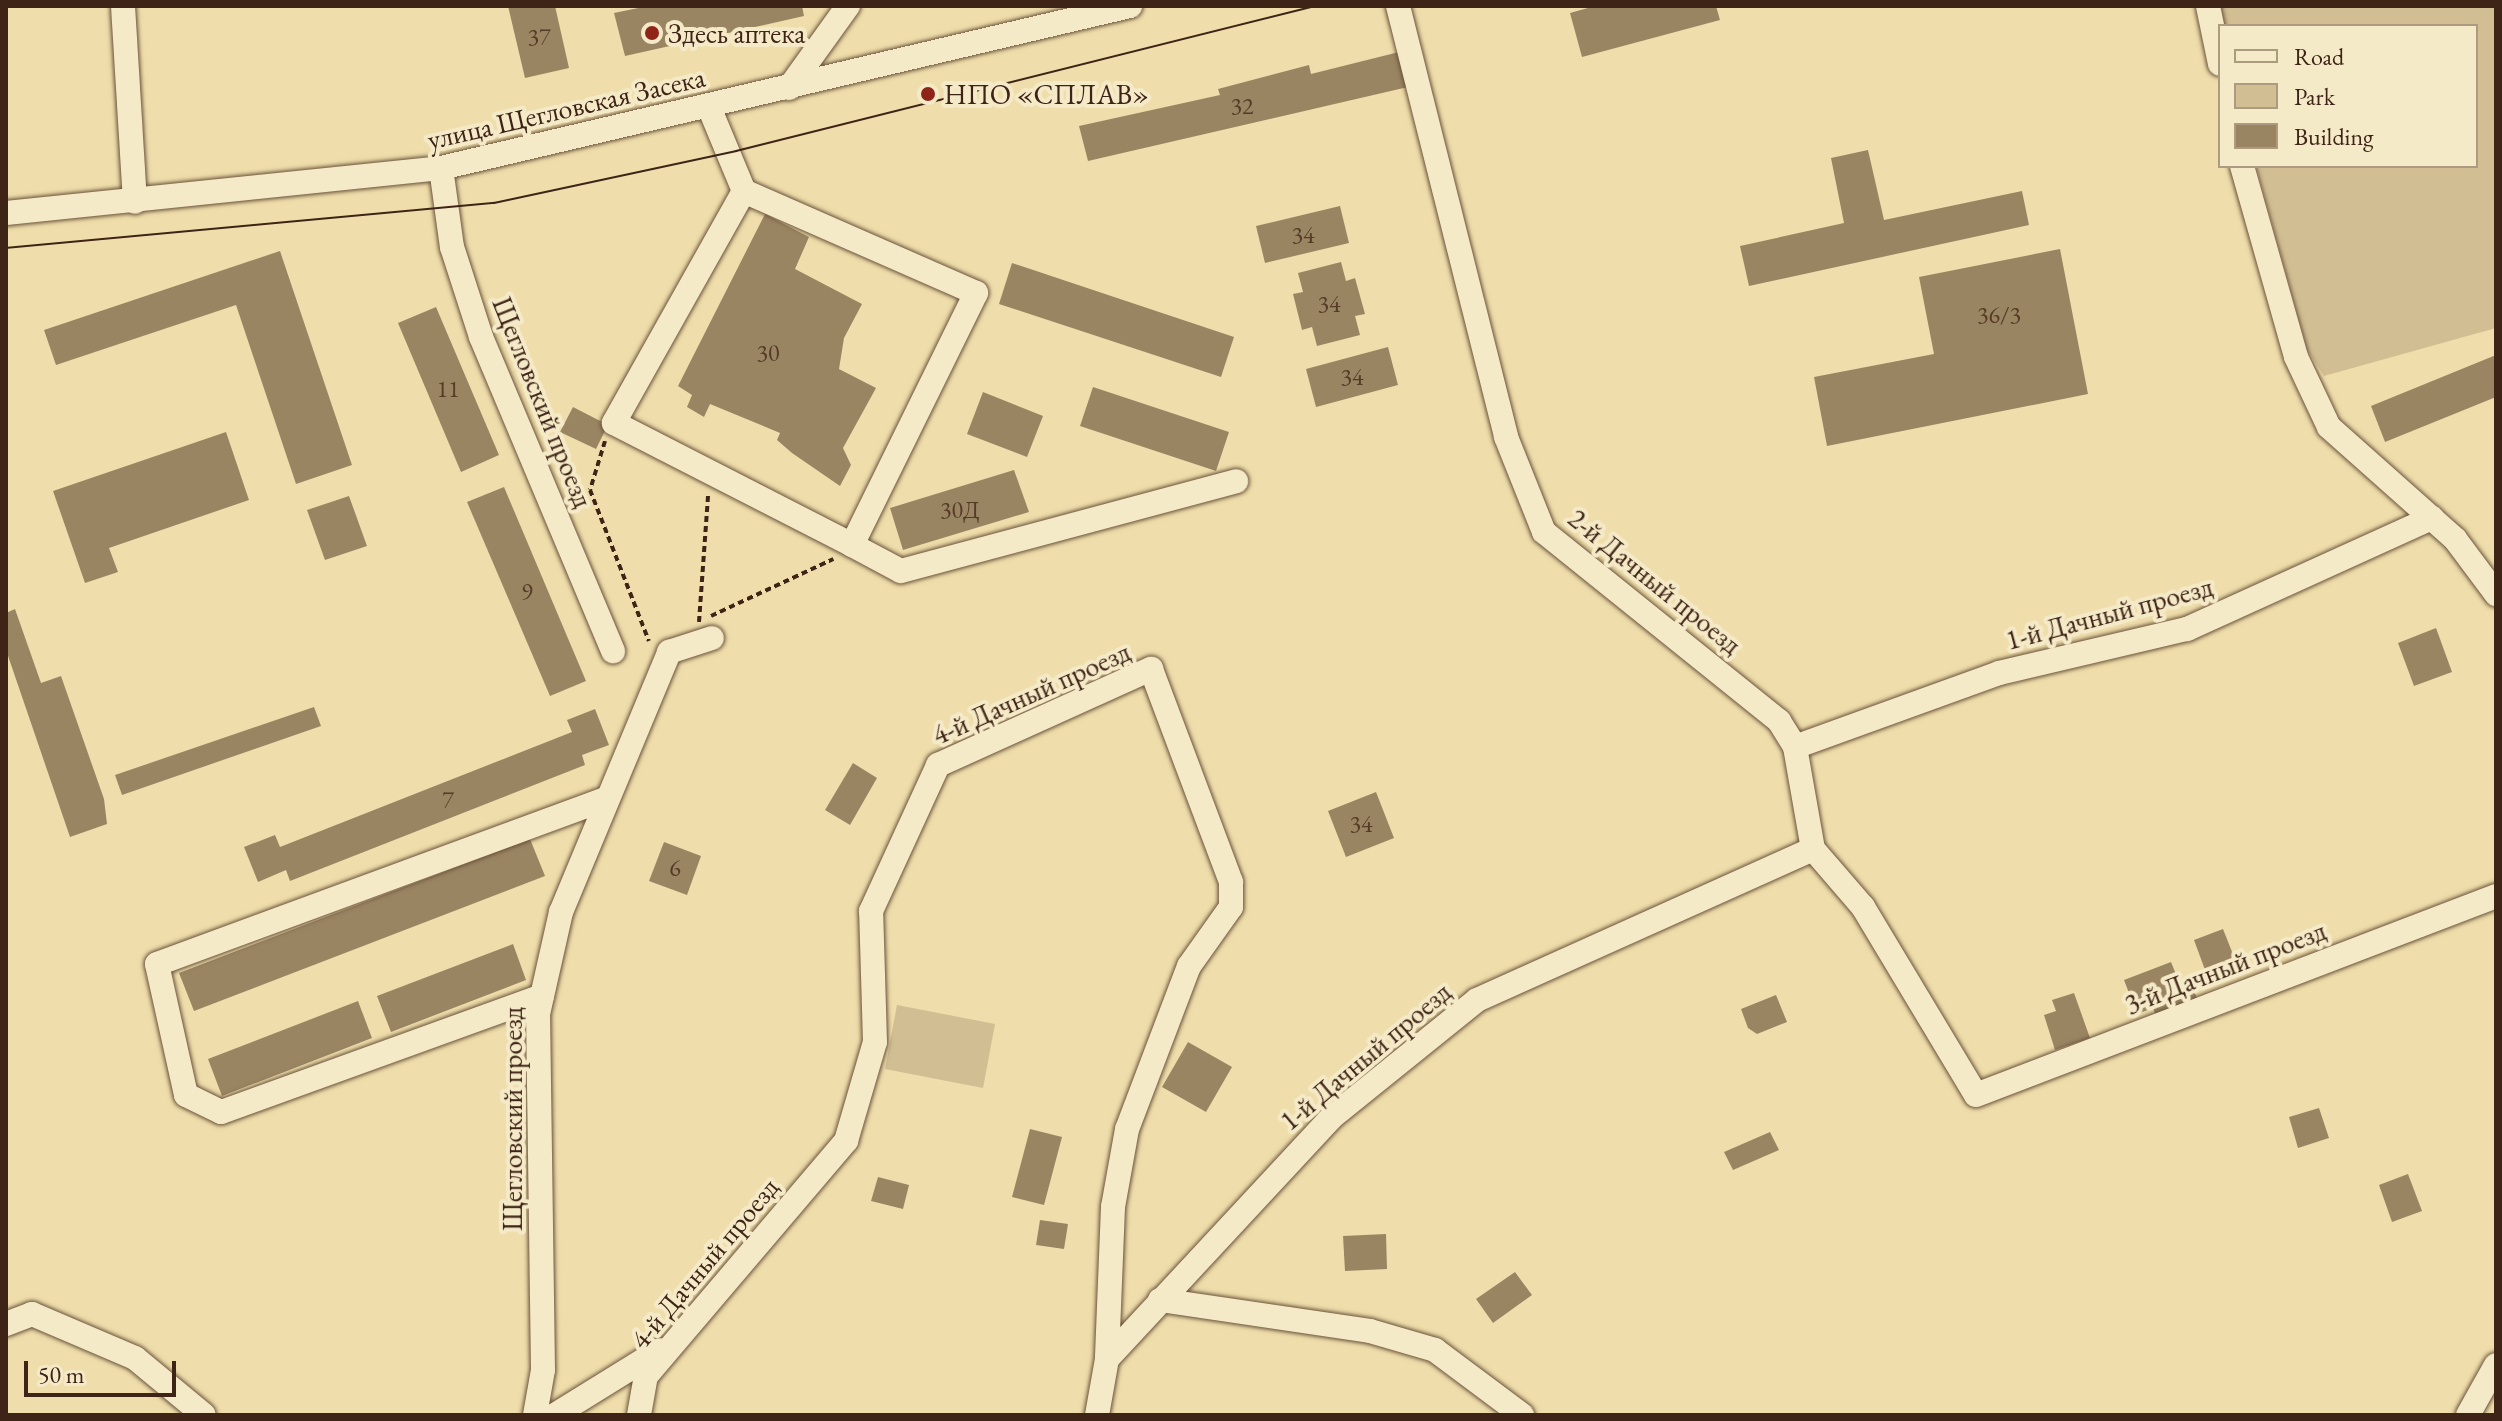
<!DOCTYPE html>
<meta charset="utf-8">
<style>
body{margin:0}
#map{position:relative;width:2502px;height:1421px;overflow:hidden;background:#efdeab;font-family:"EB Garamond",serif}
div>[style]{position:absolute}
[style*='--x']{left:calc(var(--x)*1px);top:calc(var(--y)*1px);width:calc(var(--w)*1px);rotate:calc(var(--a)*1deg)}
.green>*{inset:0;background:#d1be92}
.building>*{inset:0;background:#9a8563}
.path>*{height:4px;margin-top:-2px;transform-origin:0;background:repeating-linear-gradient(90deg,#3e2416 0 6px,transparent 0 10px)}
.roads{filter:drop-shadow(0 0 2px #6a523b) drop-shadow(0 0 2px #6a523b)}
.minor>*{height:24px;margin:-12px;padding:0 12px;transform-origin:12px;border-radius:12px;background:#f5eac8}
.tram>*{height:2px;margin:-1px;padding:0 1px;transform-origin:1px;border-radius:1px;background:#3e2416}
.dots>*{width:22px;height:22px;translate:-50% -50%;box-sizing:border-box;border:4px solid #f5eac8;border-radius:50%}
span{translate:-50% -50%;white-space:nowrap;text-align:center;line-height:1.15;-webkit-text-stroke:8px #f5eac8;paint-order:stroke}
.number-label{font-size:24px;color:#553c29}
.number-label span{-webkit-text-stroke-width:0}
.poi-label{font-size:28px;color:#3e2416}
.left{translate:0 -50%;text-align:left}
.street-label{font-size:28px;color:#3e2416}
.frame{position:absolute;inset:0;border:8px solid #3e2416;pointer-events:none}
.legend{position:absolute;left:2218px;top:24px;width:260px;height:144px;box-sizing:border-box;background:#f5eac8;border:2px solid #ac9b81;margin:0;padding:10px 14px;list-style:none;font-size:24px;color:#3e2416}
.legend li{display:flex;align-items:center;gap:16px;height:40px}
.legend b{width:40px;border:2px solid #ac9b81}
.scale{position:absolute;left:24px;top:1361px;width:152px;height:36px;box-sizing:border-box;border:4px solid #3e2416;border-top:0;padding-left:10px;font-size:24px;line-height:28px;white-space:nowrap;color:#3e2416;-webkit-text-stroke:6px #f5eac8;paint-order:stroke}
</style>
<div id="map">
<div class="green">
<div style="clip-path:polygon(2220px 6px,2496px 6px,2496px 328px,2324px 376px,2307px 349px,2256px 166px,2476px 166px,2476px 26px,2224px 26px)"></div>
<div style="clip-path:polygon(897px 1005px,995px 1024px,983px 1088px,885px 1069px)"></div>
</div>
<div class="building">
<div style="clip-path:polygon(508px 6px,555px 6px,569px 68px,525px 78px)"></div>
<div style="clip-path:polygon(648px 6px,802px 6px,804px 16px,625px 56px,614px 13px)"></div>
<div style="clip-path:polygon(1595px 6px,1716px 6px,1720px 20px,1582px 57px,1570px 13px)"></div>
<div style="clip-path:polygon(1399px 52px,1408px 87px,1088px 161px,1079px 126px,1220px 95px,1218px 89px,1309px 65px,1311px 74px)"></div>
<div style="clip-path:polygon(1868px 150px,1884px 220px,2022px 191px,2029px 225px,1749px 286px,1740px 246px,1844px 223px,1831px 158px)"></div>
<div style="clip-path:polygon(1340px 206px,1349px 243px,1265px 263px,1256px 226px)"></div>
<div style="clip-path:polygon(765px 214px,809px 237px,795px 269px,862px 304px,844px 338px,839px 369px,876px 388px,843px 448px,851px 465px,840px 486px,792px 453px,777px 440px,780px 433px,710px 404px,704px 417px,687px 407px,692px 395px,678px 386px)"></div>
<div style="clip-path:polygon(2060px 249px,2088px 394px,1827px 446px,1814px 377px,1934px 354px,1919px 277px)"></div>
<div style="clip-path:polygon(280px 251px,352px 465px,296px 484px,236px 305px,56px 365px,44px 330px)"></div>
<div style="clip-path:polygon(1341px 262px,1346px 281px,1355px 278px,1365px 314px,1355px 316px,1360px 335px,1317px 346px,1312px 327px,1302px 330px,1293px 294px,1303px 292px,1298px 273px)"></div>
<div style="clip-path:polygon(1012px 263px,1234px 337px,1221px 377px,999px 304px)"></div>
<div style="clip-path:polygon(436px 307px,499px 455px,461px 472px,398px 323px)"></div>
<div style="clip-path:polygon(1388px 347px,1398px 385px,1316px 407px,1306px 369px)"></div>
<div style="clip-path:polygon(2496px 355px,2496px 397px,2385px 442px,2371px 406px)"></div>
<div style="clip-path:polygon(1093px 387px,1229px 432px,1216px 471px,1080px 426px)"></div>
<div style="clip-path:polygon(983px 392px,1043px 416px,1027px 457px,967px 434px)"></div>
<div style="clip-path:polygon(573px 407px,608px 425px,596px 449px,560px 432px)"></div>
<div style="clip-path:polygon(226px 432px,249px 500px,109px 548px,118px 572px,85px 583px,53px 491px)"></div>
<div style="clip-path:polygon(1014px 470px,1029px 512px,903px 550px,890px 508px)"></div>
<div style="clip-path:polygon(504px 487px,586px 681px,550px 696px,467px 502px)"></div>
<div style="clip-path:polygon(349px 496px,367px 546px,325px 560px,307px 510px)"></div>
<div style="clip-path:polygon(15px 609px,41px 683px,61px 676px,104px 799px,107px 824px,70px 837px,6px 650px,6px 613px)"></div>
<div style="clip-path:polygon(2436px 628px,2452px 672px,2414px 686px,2398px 643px)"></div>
<div style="clip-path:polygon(314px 707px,321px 726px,122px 795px,115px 775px)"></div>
<div style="clip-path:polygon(595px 709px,609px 745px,582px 755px,585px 765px,290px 881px,286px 870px,258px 882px,244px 847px,275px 835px,280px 847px,572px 732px,567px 720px)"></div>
<div style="clip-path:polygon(853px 763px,877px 778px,850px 825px,825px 810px)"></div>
<div style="clip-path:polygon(1376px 792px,1394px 838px,1346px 857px,1328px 811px)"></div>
<div style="clip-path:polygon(530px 839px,545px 876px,194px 1011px,179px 973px)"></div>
<div style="clip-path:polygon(664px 842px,701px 856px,687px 895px,649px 881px)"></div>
<div style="clip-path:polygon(2223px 929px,2238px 967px,2208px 978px,2194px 940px)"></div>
<div style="clip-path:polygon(513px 944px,526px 980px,391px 1032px,377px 996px)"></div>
<div style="clip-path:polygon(2171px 962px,2182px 989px,2192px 986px,2200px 1005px,2158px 1021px,2153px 1008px,2137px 1014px,2124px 980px)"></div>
<div style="clip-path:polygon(2074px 993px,2090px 1038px,2055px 1050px,2044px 1015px,2056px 1011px,2052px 1000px)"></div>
<div style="clip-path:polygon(1776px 995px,1787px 1022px,1757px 1034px,1748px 1028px,1741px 1009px)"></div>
<div style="clip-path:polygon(358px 1001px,372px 1038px,222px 1096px,208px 1059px)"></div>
<div style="clip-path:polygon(1188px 1042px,1232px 1067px,1206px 1112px,1162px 1087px)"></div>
<div style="clip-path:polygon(2319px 1108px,2329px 1138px,2298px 1148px,2289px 1117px)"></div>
<div style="clip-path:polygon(1030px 1129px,1062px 1137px,1044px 1205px,1012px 1197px)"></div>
<div style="clip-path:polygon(1770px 1132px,1779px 1150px,1733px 1170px,1724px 1152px)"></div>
<div style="clip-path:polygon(2408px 1174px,2422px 1211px,2392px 1222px,2379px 1185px)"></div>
<div style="clip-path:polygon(878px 1177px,909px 1185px,903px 1209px,871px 1201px)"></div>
<div style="clip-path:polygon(1040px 1220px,1068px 1224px,1064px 1249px,1036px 1245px)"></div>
<div style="clip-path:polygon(1386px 1234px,1387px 1269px,1345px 1271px,1343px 1236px)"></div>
<div style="clip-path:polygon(1515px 1272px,1532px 1295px,1493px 1323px,1476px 1299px)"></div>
</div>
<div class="path">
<div style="--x:605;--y:441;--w:51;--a:107"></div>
<div style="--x:590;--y:490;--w:162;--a:68.7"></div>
<div style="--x:711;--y:616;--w:135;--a:-25"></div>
<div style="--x:699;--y:622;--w:127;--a:-85.9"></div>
</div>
<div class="roads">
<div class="minor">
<div style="--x:123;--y:6;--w:196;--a:86.5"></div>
<div style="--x:1398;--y:6;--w:444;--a:75.9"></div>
<div style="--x:1506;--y:437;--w:102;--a:68.2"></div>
<div style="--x:1544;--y:532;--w:302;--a:38.8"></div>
<div style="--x:1779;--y:721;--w:31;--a:58"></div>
<div style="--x:1795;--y:747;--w:104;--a:80"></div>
<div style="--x:1813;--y:849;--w:77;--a:49.2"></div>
<div style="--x:1863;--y:907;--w:219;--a:59"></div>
<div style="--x:1976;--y:1095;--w:557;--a:-20.94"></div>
<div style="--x:2208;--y:6;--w:59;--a:78.3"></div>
<div style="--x:789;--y:88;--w:101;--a:-54.3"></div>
<div style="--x:709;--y:107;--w:91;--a:67.4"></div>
<div style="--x:744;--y:191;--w:266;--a:119.3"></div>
<div style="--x:614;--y:423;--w:267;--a:27.1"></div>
<div style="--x:852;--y:545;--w:281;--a:-63.8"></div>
<div style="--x:976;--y:293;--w:253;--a:-156.3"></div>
<div style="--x:2242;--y:166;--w:198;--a:74.2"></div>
<div style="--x:2296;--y:357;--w:77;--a:64.8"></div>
<div style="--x:2329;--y:427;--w:169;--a:41.6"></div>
<div style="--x:2455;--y:539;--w:69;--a:53.3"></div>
<div style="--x:441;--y:168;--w:80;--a:82.1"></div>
<div style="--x:452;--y:247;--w:95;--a:72.1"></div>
<div style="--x:481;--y:337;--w:341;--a:67.2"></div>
<div style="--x:6;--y:213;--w:437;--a:-5.9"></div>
<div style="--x:441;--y:168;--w:708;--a:-13.23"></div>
<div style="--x:852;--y:545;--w:55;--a:28"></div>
<div style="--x:901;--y:571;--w:347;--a:-15"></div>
<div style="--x:1795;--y:747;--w:217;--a:-19.9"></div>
<div style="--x:1999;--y:673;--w:193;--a:-13.2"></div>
<div style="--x:2187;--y:629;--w:269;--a:-24.4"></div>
<div style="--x:542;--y:996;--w:341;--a:160.1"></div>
<div style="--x:221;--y:1112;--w:39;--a:-154"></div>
<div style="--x:186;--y:1095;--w:134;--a:-102.5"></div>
<div style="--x:157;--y:964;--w:477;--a:-20.2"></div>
<div style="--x:1160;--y:1300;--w:212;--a:8.4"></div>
<div style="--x:1370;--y:1331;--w:68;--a:16.3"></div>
<div style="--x:1435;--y:1350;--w:109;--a:36.8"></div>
<div style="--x:6;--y:1324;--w:28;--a:-21"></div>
<div style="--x:32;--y:1314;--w:112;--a:23.1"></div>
<div style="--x:135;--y:1358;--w:89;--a:39.6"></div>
<div style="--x:1107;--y:1359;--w:330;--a:-47.1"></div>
<div style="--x:1332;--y:1117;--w:186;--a:-38.9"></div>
<div style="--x:1477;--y:1000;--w:368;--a:-24.2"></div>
<div style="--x:535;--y:1415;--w:46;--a:-79.9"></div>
<div style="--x:543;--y:1370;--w:356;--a:-90.8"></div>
<div style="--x:538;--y:1014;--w:105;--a:-77.3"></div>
<div style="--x:561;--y:912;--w:282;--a:-67.4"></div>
<div style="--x:669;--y:652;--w:45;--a:-18"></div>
<div style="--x:555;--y:1415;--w:123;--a:-31.8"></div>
<div style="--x:639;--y:1415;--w:40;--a:-80"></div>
<div style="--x:646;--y:1376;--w:309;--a:-49.6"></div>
<div style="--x:846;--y:1141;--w:103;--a:-73.7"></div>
<div style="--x:875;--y:1042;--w:131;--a:-91.7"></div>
<div style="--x:871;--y:911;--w:161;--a:-65.3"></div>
<div style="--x:938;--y:765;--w:234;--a:-24.3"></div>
<div style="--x:1151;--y:669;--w:228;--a:69.4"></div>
<div style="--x:1231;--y:882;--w:25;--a:90"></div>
<div style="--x:1231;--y:907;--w:72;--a:125.4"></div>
<div style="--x:1189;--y:966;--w:174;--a:110.8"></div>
<div style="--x:1127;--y:1129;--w:79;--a:100.2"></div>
<div style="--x:1113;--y:1207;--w:152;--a:92.3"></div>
<div style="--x:1107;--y:1359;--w:57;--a:100.1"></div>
<div style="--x:2468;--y:1415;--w:57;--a:-60.8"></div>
</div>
</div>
<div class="tram">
<div style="--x:6;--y:248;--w:490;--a:-5.3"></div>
<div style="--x:494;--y:203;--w:248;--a:-12.1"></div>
<div style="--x:736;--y:151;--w:597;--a:-14.06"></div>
</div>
<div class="dots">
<div style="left:652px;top:33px;background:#8f2418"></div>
<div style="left:928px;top:94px;background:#8f2418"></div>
</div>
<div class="number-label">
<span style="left:539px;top:37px">37</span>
<span style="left:1242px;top:106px">32</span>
<span style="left:1303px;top:235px">34</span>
<span style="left:1329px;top:304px">34</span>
<span style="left:1999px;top:315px">36/3</span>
<span style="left:768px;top:353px">30</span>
<span style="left:1352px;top:377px">34</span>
<span style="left:448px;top:389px">11</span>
<span style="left:960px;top:510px">30Д</span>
<span style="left:527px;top:592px">9</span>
<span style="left:448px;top:800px">7</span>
<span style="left:1361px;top:824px">34</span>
<span style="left:675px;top:868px">6</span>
</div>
<div class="poi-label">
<span class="left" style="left:668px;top:33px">Здесь аптека</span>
<span class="left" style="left:944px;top:94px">НПО «СПЛАВ»</span>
</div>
<div class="street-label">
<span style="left:566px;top:108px;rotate:-13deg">улица Щегловская Засека</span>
<span style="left:543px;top:402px;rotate:68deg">Щегловский проезд</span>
<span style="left:1655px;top:581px;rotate:39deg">2-й Дачный проезд</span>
<span style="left:2109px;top:613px;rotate:-15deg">1-й Дачный проезд</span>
<span style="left:1031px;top:693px;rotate:-24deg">4-й Дачный проезд</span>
<span style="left:2225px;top:967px;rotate:-21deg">3-й Дачный проезд</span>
<span style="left:1365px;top:1056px;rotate:-40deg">1-й Дачный проезд</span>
<span style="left:512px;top:1119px;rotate:-90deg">Щегловский проезд</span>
<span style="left:704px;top:1263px;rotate:-50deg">4-й Дачный проезд</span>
</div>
<div class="frame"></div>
<ul class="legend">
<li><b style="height:10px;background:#f5eac8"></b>Road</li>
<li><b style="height:22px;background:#d1be92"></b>Park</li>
<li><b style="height:22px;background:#9a8563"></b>Building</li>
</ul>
<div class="scale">50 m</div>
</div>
